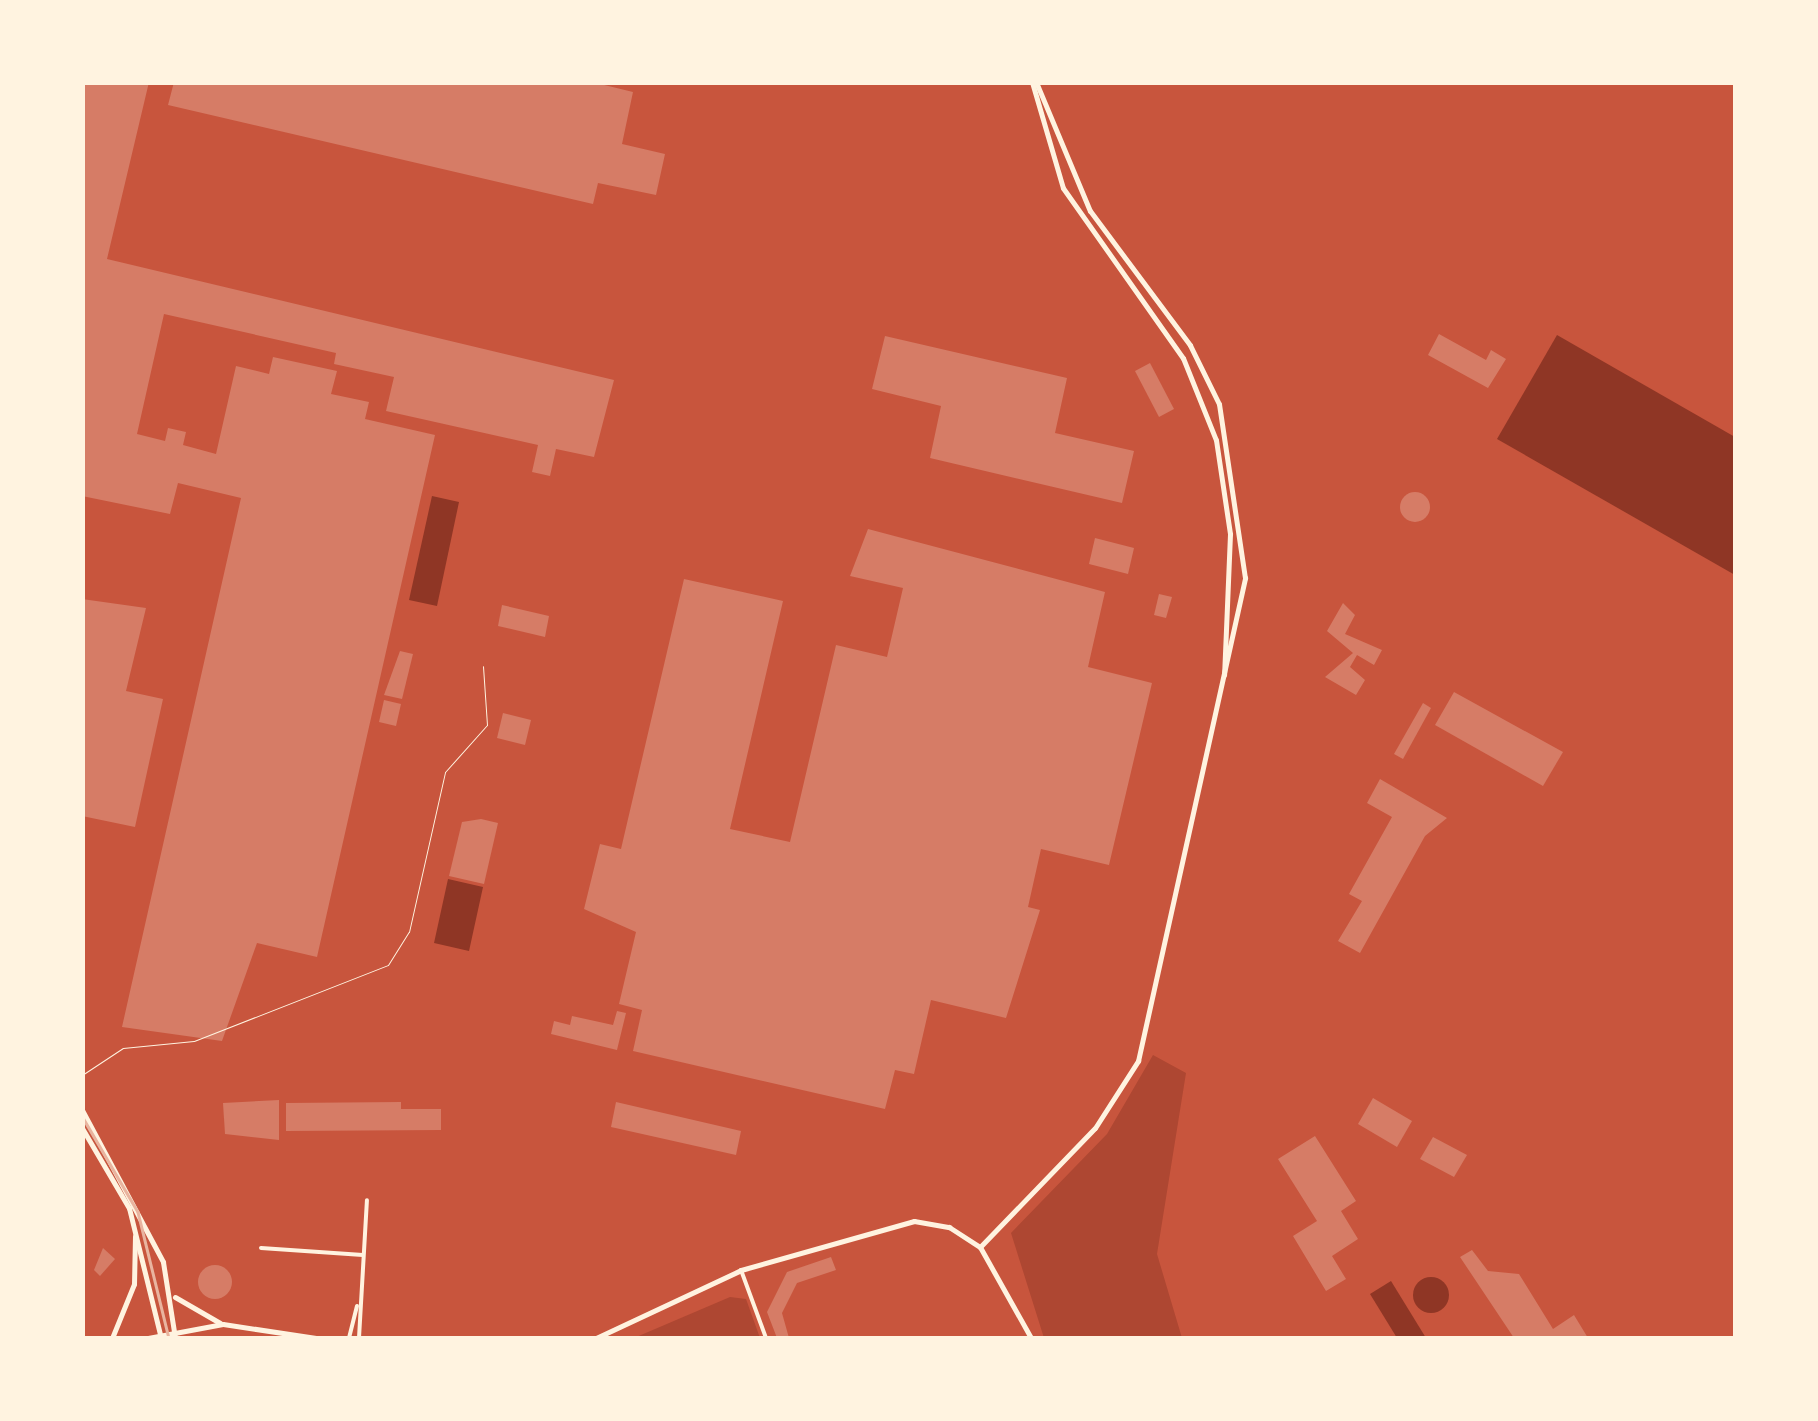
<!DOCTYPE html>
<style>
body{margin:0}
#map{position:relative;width:1818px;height:1421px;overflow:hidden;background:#c8553d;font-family:"Public Sans",sans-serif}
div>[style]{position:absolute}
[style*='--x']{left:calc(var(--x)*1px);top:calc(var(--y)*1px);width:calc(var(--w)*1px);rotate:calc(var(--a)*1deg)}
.green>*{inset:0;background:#ae4732}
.water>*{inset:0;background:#8f3625}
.round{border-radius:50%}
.building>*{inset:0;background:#d67c66}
.service>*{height:1px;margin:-0.5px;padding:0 0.5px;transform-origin:0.5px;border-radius:0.5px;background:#fff3e0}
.minor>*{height:4px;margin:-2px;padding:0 2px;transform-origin:2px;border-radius:2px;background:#fff3e0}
.tertiary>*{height:5px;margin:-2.5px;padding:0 2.5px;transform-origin:2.5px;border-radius:2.5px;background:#fff3e0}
.secondary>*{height:5px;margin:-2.5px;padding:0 2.5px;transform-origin:2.5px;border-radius:2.5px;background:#fff3e0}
.tram>*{height:2.5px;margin:-1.25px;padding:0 1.25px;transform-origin:1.25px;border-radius:1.25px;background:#e9b49f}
span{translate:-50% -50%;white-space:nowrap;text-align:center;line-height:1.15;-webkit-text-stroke:9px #fff3e0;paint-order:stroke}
.frame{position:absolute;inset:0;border:85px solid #fff3e0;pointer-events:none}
</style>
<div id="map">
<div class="green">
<div style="clip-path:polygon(1153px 1055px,1186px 1073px,1157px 1254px,1182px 1338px,1044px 1338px,1011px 1233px,1107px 1134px)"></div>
<div style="clip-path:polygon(730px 1297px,746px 1299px,760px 1338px,634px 1338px)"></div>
</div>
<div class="water">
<div style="clip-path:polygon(1557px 335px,1735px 437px,1735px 575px,1497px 439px)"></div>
<div style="clip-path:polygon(432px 496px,459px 502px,437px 606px,409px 600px)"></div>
<div style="clip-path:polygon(448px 879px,483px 887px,469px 951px,434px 943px)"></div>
<div class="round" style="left:1413px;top:1277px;width:36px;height:36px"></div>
<div style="clip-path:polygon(1391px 1281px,1426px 1338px,1397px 1338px,1370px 1294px)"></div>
</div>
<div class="building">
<div style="clip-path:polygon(82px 82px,149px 82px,107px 259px,614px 380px,594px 457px,556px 449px,550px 476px,532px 472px,538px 445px,386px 411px,394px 377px,334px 364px,336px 353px,164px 314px,137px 434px,165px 441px,168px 428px,186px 432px,183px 445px,216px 454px,236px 366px,269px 374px,273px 357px,337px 371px,331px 394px,369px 402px,365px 419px,435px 435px,317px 957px,257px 943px,222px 1041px,122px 1027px,241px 498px,178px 483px,170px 514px,82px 496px)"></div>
<div style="clip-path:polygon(174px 82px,592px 82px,633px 92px,622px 144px,665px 154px,656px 195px,598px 183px,593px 204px,168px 105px)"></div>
<div style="clip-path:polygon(1439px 334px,1486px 360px,1491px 350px,1506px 359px,1488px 388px,1428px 355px)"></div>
<div style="clip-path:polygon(885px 336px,1067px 378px,1055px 433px,1134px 451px,1122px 503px,930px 458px,941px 406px,872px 389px)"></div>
<div style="clip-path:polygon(1150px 363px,1174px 409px,1159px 417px,1135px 371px)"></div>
<div class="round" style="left:1400px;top:492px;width:30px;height:30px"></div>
<div style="clip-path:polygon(868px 529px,1105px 592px,1088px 667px,1152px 683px,1109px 865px,1041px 849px,1028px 907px,1040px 910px,1006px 1018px,931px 1000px,914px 1074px,895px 1070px,885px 1109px,633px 1051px,642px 1010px,619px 1004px,636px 932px,584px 909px,600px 844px,621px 849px,684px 579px,783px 601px,730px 829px,790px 842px,836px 645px,887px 657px,903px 588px,850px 576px)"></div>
<div style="clip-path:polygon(1095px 538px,1134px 548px,1128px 574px,1089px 564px)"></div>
<div style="clip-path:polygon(1159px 594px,1172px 597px,1166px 618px,1154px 615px)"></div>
<div style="clip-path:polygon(82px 599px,146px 608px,126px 691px,163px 699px,135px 827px,82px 816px)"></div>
<div style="clip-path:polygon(1343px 603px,1355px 615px,1345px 634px,1382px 650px,1374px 665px,1357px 655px,1350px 667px,1365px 680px,1356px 695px,1325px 677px,1353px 653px,1327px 631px)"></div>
<div style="clip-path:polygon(502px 605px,549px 616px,545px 637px,498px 626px)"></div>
<div style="clip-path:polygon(400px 651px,413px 654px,402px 699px,384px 695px)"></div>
<div style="clip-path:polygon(1454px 692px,1563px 752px,1543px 786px,1435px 725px)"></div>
<div style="clip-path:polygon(384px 700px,401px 704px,396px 726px,379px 722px)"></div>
<div style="clip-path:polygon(1423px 703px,1431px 708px,1403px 759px,1394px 754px)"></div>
<div style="clip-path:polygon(503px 713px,531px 720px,525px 745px,497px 738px)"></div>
<div style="clip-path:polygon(1380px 779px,1447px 818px,1425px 836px,1360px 953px,1338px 941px,1362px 901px,1349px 894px,1392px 817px,1367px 803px)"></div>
<div style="clip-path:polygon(481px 819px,498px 823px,484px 884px,449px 876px,462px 822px)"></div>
<div style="clip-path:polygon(617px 1011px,626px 1013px,617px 1050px,551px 1034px,554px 1021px,570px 1025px,572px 1016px,613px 1025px)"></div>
<div style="clip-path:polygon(1373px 1098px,1412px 1121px,1397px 1147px,1358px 1124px)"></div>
<div style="clip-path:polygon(279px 1100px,279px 1140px,225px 1134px,223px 1103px)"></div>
<div style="clip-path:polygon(401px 1102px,401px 1109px,441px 1109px,441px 1130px,286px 1131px,286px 1103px)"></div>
<div style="clip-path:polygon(616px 1102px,741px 1131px,736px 1155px,611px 1127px)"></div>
<div style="clip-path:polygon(1315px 1136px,1356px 1201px,1341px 1211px,1358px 1239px,1332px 1256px,1346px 1279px,1326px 1291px,1293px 1236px,1317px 1221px,1278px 1159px)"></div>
<div style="clip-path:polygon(1433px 1137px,1467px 1155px,1454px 1177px,1420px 1159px)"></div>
<div style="clip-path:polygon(103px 1248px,115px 1259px,100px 1276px,94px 1270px)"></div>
<div style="clip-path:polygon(1472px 1250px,1488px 1271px,1519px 1274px,1553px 1329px,1574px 1315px,1588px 1338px,1514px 1338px,1460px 1257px)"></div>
<div style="clip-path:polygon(831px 1257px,836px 1270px,797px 1283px,782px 1313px,789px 1338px,777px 1338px,767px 1312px,787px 1272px)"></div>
<div class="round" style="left:198px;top:1265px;width:34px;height:34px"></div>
</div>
<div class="service">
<div style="--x:82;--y:1075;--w:49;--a:-33.4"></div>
<div style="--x:123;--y:1048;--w:71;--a:-5.6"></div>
<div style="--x:194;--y:1041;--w:208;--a:-21.4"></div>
<div style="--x:388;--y:965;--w:39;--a:-58"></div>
<div style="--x:409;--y:932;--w:164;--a:-77.3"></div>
<div style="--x:445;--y:772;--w:63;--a:-48.2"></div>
<div style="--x:487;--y:725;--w:59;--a:-93.9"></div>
</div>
<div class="minor">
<div style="--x:261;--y:1248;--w:102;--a:3.9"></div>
<div style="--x:741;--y:1270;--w:72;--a:69.8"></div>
<div style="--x:349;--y:1338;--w:33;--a:-76"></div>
<div style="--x:359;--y:1338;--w:138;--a:-86.7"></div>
</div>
<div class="tertiary">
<div style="--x:1032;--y:82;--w:110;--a:73.7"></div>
<div style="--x:1063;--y:188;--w:208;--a:54.8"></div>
<div style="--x:1183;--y:358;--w:88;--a:68.1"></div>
<div style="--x:1216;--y:440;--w:95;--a:81.5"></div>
<div style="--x:1230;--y:534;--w:141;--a:92.4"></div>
<div style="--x:980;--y:1247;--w:165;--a:-46"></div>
<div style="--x:1095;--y:1128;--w:80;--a:-57.3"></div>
<div style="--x:1138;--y:1061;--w:495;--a:-77.5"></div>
<div style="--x:1245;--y:578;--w:176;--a:-98.5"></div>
<div style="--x:1219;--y:404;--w:66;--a:-116.2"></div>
<div style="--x:1190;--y:345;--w:167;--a:-126.7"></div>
<div style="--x:1090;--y:211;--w:140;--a:-112.7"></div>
</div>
<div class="secondary">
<div style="--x:82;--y:1110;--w:172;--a:61.9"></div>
<div style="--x:163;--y:1262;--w:77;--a:81"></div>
<div style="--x:82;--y:1128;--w:93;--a:59.6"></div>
<div style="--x:129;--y:1208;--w:134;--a:76.2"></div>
<div style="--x:175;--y:1297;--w:52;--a:30"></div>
<div style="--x:112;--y:1338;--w:58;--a:-67.8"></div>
<div style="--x:134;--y:1284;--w:48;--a:-88.8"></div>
<div style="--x:148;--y:1338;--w:76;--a:-10.6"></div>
<div style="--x:223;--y:1324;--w:94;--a:8.6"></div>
<div style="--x:596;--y:1338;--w:160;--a:-25.1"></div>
<div style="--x:741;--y:1270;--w:180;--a:-15.8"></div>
<div style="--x:914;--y:1221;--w:36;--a:10"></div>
<div style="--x:949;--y:1227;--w:37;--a:33"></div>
<div style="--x:980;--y:1247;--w:104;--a:60.7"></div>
</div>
<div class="tram">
<div style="--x:82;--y:1116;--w:111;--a:59.7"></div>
<div style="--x:138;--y:1212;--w:130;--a:76.2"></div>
</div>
<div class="frame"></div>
</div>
